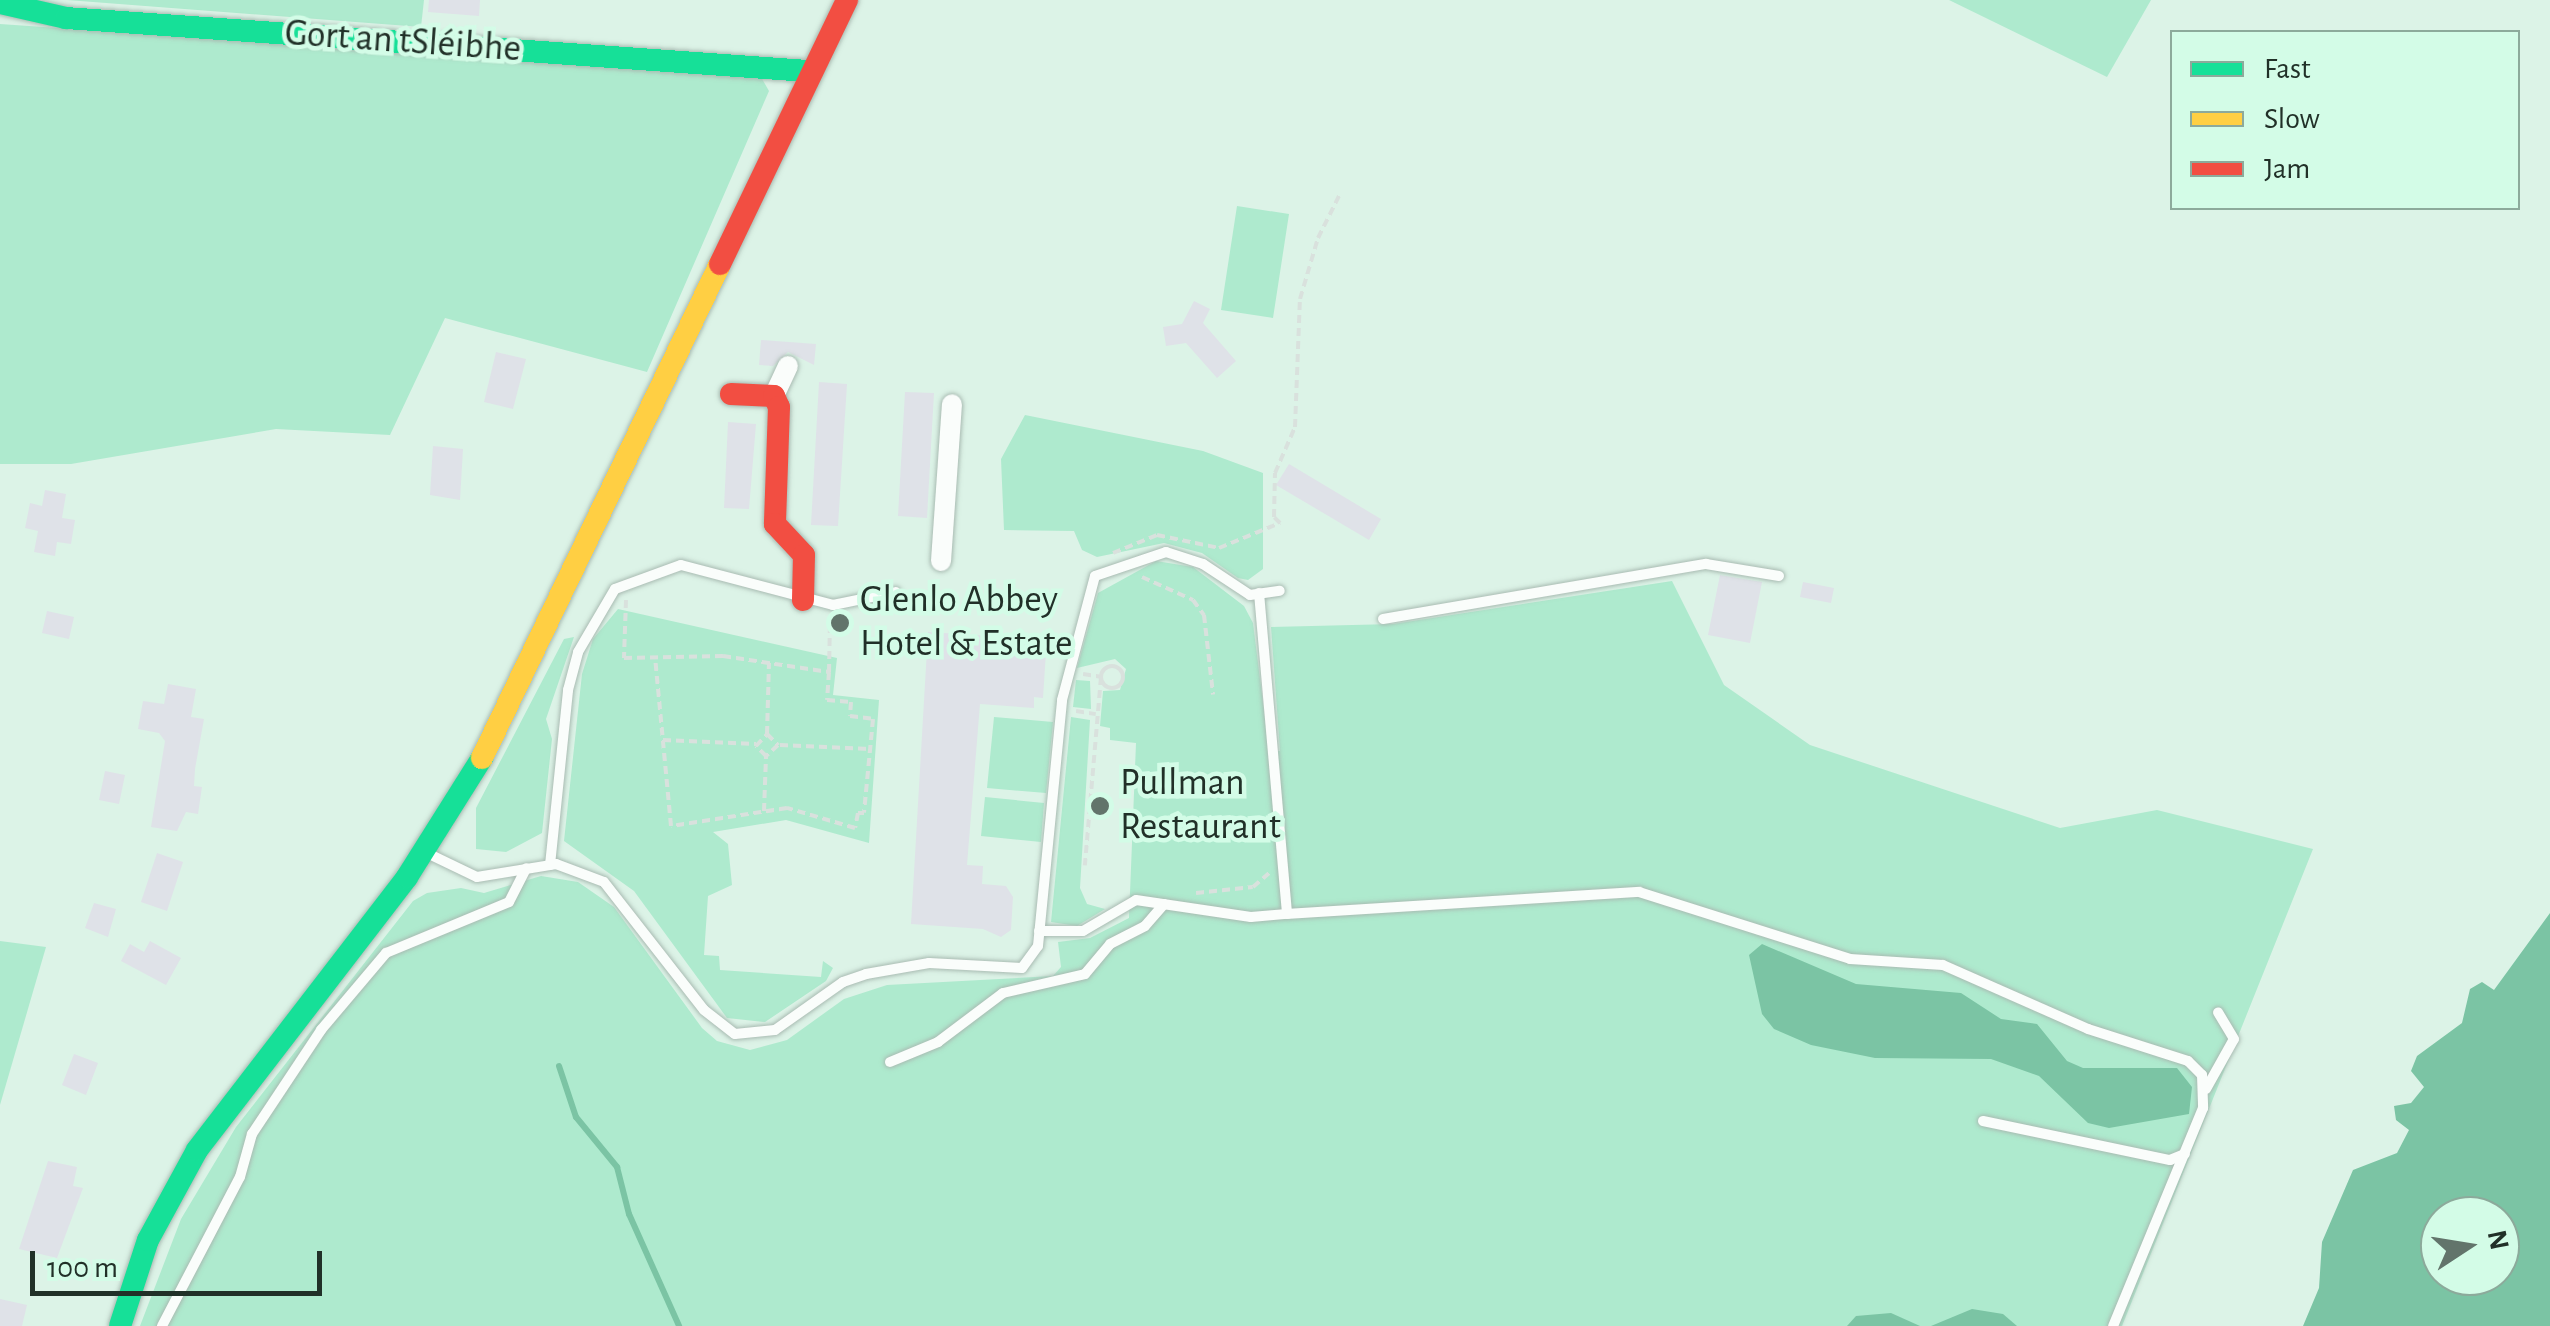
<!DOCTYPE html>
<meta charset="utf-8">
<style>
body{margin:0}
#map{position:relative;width:2550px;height:1326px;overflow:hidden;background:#dcf3e7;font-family:"Alegreya Sans",sans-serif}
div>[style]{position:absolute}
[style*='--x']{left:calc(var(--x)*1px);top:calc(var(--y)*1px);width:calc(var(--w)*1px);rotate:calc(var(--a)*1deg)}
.green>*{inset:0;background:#aeeace}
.water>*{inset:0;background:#7bc4a4}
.stream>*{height:6px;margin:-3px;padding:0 3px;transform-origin:3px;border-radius:3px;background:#7bc4a4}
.building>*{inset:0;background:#dfe2e8}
.path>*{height:4px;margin-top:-2px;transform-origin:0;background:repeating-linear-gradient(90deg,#d9e1dd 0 8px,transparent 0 13px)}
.path>.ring{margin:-2px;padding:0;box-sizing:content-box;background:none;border:4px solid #d9e1dd;border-radius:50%}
.roads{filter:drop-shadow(0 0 2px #a9bbb2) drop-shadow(0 0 2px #a9bbb2)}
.lane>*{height:10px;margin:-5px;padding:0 5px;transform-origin:5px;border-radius:5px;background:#fafdfb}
.street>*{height:20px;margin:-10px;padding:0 10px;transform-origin:10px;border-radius:10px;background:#fafdfb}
.fast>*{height:22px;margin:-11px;padding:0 11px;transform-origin:11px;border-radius:11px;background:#16e098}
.slow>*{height:22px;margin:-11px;padding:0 11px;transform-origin:11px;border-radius:11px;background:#ffcf43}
.jam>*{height:22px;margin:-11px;padding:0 11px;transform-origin:11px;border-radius:11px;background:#f24e42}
.dots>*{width:28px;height:28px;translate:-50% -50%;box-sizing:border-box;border:5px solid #d3fce7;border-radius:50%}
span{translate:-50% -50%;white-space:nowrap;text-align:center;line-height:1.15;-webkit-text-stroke:9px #d3fce7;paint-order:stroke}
.street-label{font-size:38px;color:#213028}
.poi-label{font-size:38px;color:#213028}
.left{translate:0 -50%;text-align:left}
.legend{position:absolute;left:2170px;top:30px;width:350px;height:180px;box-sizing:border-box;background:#d3fce7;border:2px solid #8caa9b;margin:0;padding:12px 18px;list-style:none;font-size:30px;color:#213028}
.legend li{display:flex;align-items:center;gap:20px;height:50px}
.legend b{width:50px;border:2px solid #8caa9b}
.north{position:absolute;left:2420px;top:1196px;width:100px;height:100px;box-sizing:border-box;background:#d3fce7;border:2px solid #8caa9b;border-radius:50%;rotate:78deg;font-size:28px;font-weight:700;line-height:40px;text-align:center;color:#213028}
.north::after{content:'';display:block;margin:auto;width:35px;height:45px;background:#62746b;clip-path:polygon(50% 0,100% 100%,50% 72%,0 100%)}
.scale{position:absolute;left:30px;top:1251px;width:292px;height:45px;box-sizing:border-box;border:5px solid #213028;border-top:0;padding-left:12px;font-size:30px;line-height:35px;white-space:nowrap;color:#213028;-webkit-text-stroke:8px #d3fce7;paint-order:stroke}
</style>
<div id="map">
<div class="green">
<div style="clip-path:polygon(67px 0,424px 0,421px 27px)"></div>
<div style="clip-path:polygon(1949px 0,2151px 0,2107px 77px)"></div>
<div style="clip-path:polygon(0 24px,761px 77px,769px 91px,647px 372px,445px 318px,390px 435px,276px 429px,71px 464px,0 464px)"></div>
<div style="clip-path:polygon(1237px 206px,1289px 214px,1273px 318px,1221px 310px)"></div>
<div style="clip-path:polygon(1025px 415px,1203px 451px,1263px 473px,1263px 569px,1248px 580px,1238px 578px,1202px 553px,1164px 543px,1097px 557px,1082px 550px,1074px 531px,1004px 530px,1001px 459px)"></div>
<div style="clip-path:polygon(1156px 561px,1193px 567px,1244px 606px,1253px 623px,1269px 751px,1280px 751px,1271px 627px,1393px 624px,1672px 581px,1724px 685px,1810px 745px,2060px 828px,2157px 810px,2313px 849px,2122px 1326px,140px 1326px,181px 1219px,236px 1127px,413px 901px,427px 893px,461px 888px,484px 893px,541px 876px,578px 882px,614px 907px,702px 1028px,717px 1041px,750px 1050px,787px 1040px,844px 999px,887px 985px,1053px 976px,1061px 967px,1058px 942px,1090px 938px,1129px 918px,1136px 743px,1110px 740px,1110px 728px,1100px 726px,1103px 691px,1120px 690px,1126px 669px,1115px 659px,1077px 668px,1098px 593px)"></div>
<div style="clip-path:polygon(618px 609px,837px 658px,833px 695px,879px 700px,869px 843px,786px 820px,713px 832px,728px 844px,732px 885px,708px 896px,704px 955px,719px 956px,720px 970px,821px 977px,823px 961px,833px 968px,826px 981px,765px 1022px,727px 1018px,634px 891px,564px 841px,582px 674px,593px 639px)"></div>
<div style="clip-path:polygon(574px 637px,546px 719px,552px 739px,542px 833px,506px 852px,476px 849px,476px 808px,564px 639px)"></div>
<div style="clip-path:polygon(1076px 680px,1090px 681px,1091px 709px,1073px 707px)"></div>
<div style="clip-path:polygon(994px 717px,1053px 722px,1046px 793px,987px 788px)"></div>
<div style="clip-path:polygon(1071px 717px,1090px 720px,1080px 888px,1087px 904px,1105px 909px,1077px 926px,1051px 922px)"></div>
<div style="clip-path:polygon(985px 797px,1044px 803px,1041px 842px,981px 836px)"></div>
<div style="clip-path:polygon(0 941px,46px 947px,0 1105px)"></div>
</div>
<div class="water">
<div style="clip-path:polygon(evenodd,2550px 913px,2550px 1326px,2303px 1326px,2319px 1288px,2322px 1242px,2353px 1170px,2397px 1153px,2409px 1130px,2396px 1120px,2394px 1106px,2411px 1103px,2424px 1087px,2411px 1071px,2417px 1056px,2462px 1023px,2470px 989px,2482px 982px,2494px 990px,2550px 913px,2500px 1216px,2500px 1276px,2440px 1276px,2440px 1216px,2500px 1216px)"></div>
<div style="clip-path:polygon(1762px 944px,1856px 984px,1961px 993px,2001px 1019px,2037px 1024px,2067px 1061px,2083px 1068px,2177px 1068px,2192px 1087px,2189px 1114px,2109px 1128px,2088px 1123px,2039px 1076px,1991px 1059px,1875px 1058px,1811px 1045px,1774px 1029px,1762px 1014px,1749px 955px)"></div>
<div style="clip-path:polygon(1972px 1309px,2003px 1314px,2017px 1326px,1931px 1326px)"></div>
<div style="clip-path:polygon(1891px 1313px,1920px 1326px,1847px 1326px,1856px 1316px)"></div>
</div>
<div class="stream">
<div style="--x:559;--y:1066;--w:54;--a:71.6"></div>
<div style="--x:576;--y:1117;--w:65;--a:50.6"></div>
<div style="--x:617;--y:1167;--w:49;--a:75.7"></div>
<div style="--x:629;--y:1214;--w:123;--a:65.9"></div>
</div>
<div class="building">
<div style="clip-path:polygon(429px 0,480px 0,479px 16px,428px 12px)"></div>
<div style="clip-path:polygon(1194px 301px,1210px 309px,1203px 323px,1236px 361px,1217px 378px,1186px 343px,1166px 346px,1163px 327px,1182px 324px)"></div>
<div style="clip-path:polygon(761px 340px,816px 344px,814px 365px,788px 352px,773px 366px,759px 365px)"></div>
<div style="clip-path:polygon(496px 352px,526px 359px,513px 409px,484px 402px)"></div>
<div style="clip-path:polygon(819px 382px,847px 384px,838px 526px,811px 525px)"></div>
<div style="clip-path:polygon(905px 392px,934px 393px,927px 518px,898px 516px)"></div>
<div style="clip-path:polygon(728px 422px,756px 424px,749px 509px,724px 508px)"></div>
<div style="clip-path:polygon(433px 446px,463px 449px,460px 500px,430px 495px)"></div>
<div style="clip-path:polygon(1289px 464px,1381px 519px,1369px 540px,1276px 485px)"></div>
<div style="clip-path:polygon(45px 490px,66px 494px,62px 518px,75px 520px,71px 544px,57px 542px,55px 556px,34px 552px,38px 531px,25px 528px,30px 503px,42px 506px)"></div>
<div style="clip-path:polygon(1720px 575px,1762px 582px,1750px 643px,1708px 635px)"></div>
<div style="clip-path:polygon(1803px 582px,1834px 588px,1831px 603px,1800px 597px)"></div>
<div style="clip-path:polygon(47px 611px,74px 617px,69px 639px,42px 633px)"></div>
<div style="clip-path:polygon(928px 632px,1039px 639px,1038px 651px,1046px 652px,1043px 698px,1034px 697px,1034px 708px,980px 704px,967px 865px,983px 866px,982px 884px,1006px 886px,1013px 897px,1011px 930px,1001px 937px,983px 929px,911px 924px)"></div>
<div style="clip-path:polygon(168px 684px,196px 689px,191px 717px,204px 719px,195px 769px,194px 786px,202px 787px,198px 814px,186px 812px,177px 831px,151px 827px,165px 741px,159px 733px,138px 729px,143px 701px,164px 704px)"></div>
<div style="clip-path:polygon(105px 771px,125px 775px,119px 804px,99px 800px)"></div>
<div style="clip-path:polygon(157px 853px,183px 862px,167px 911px,141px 902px)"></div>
<div style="clip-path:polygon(94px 903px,116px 909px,108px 937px,85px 928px)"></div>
<div style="clip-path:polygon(150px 941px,181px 958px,166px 985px,121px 961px,130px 944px,144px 952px)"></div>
<div style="clip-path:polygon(74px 1054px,98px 1063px,86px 1095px,62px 1085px)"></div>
<div style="clip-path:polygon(48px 1161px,77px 1167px,73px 1186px,83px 1188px,57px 1258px,19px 1249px)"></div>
<div style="clip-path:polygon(0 1299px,27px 1305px,22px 1326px,0 1326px)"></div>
</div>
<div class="path">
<div style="--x:1113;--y:553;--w:48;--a:-22.2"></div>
<div style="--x:1157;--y:535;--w:63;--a:11.8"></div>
<div style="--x:1219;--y:548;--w:66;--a:-22.3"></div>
<div style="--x:1280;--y:523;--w:8;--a:-135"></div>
<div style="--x:1274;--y:517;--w:44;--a:-88.7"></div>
<div style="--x:1275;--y:473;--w:50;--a:-66.5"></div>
<div style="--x:1295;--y:427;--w:128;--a:-87.8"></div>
<div style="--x:1300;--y:299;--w:64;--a:-73.6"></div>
<div style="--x:1318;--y:238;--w:47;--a:-63.4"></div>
<div style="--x:1142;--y:577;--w:56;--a:24.3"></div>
<div style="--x:1193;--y:600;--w:19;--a:54"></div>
<div style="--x:1204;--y:615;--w:80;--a:83.5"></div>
<div style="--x:626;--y:600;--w:58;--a:92"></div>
<div style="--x:624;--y:658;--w:99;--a:-1.2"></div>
<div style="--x:723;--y:656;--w:107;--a:8.6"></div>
<div style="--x:829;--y:672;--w:28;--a:94"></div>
<div style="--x:827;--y:700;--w:24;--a:5"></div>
<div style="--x:851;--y:702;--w:14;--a:94"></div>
<div style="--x:850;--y:716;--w:23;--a:7"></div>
<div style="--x:873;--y:719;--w:94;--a:95.5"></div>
<div style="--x:864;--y:813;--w:6;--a:180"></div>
<div style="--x:858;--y:813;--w:15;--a:101"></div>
<div style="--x:855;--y:828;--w:71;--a:-163.6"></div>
<div style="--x:787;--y:808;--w:117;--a:171.2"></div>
<div style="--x:671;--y:826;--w:170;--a:-95.4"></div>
<div class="ring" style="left:1101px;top:666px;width:18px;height:18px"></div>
<div style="--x:829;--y:672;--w:52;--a:-88.9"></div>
<div style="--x:1083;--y:674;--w:18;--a:9"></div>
<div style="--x:1101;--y:677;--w:189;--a:94.9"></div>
<div style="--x:1076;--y:711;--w:20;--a:9"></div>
<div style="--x:767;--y:734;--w:16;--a:45"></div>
<div style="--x:778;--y:745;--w:16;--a:137"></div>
<div style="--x:766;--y:756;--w:14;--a:-135"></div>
<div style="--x:756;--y:746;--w:16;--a:-47"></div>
<div style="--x:767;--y:734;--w:71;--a:-88.4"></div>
<div style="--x:663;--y:740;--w:93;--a:2.5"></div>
<div style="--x:780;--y:745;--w:90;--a:2.5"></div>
<div style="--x:764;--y:811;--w:55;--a:-87.9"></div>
<div style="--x:1196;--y:893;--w:57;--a:-6"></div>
<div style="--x:1253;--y:887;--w:23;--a:-41"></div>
</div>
<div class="roads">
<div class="lane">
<div style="--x:1259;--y:593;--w:322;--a:85"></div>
<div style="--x:1287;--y:914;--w:353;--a:-3.6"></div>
<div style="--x:1639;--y:892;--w:221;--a:17.6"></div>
<div style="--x:1850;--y:959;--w:93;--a:3.7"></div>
<div style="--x:1943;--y:965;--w:158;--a:23.8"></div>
<div style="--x:2088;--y:1029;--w:105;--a:17.7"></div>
<div style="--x:2188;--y:1061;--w:20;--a:45"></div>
<div style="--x:2202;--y:1075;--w:33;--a:88"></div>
<div style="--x:2203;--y:1108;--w:236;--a:112.4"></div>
<div style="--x:1383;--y:619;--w:328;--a:-9.7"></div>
<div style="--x:1706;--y:564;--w:74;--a:9.3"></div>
<div style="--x:429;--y:854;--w:53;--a:25.6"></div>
<div style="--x:477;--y:877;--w:80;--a:-9.3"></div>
<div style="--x:556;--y:864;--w:51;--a:20.6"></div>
<div style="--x:604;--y:882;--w:162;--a:52"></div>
<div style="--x:704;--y:1010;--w:39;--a:38"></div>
<div style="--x:735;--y:1034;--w:40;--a:-5.7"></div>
<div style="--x:775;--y:1030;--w:83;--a:-35.2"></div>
<div style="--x:843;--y:982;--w:24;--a:-19"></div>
<div style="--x:866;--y:974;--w:64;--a:-9.9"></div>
<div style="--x:929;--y:963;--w:93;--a:3.1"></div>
<div style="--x:1022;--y:968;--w:27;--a:-54"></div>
<div style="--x:1038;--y:946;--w:247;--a:-84.4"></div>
<div style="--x:1062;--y:700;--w:128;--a:-75.1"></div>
<div style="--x:1095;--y:576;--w:75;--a:-18.7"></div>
<div style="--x:1166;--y:552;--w:39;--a:18"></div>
<div style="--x:1203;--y:564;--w:56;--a:33.4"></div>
<div style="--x:1250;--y:595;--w:30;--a:-8"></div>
<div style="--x:550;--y:865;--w:176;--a:-84.1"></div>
<div style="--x:568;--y:690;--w:39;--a:-75"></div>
<div style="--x:578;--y:652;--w:73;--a:-59.6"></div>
<div style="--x:615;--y:589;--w:70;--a:-20"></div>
<div style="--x:681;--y:565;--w:157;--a:14.7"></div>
<div style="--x:833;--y:605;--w:64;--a:-11.7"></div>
<div style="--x:1039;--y:931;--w:44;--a:0"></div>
<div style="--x:1083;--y:931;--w:61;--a:-30.3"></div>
<div style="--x:1136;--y:900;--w:116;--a:8.4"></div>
<div style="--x:1251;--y:917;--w:36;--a:-5"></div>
<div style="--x:890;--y:1062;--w:52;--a:-22.6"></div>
<div style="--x:938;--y:1042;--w:81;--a:-37"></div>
<div style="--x:1003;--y:993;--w:84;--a:-13"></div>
<div style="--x:1085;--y:974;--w:39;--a:-50"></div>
<div style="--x:1110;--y:944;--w:39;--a:-27"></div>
<div style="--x:1145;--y:926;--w:29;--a:-49"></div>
<div style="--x:2206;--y:1089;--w:57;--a:-60.8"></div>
<div style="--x:2234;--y:1039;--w:31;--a:-121"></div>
<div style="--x:1983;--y:1121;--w:191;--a:11.8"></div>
<div style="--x:2170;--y:1160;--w:16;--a:-22"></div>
<div style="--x:162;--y:1326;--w:168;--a:-62.4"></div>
<div style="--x:240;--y:1177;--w:45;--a:-74.4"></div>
<div style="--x:252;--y:1134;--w:125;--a:-56.4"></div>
<div style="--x:321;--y:1030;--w:101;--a:-49.8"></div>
<div style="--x:386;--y:953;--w:133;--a:-22.5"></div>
<div style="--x:509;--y:902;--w:38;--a:-63"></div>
</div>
<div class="street">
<div style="--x:774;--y:396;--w:33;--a:-65"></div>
<div style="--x:941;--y:561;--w:157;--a:-86"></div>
</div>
<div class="fast">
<div style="--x:0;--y:3;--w:68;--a:12.8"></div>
<div style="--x:66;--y:18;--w:743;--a:4.09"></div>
<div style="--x:120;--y:1326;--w:90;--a:-72"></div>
<div style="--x:148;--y:1240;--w:102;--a:-61.4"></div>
<div style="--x:197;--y:1150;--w:344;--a:-52.4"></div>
<div style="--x:407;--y:877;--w:141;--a:-57.8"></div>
</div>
<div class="slow">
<div style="--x:482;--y:758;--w:548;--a:-64.28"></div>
</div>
<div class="jam">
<div style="--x:720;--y:264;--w:293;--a:-64.3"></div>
<div style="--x:731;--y:394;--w:43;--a:2.7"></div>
<div style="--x:774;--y:396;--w:12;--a:66"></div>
<div style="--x:779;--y:407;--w:117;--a:92"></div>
<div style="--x:775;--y:524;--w:42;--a:46.9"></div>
<div style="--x:804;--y:555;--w:45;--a:91.3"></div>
</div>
</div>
<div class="dots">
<div style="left:840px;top:623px;background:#62746b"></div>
<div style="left:1100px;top:806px;background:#62746b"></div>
</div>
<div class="street-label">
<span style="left:403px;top:42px;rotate:4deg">Gort an tSléibhe</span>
</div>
<div class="poi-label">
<span class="left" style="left:860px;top:623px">Glenlo Abbey<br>Hotel &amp; Estate</span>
<span class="left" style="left:1120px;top:806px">Pullman<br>Restaurant</span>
</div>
<ul class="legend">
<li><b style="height:12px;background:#16e098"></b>Fast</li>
<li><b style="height:12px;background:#ffcf43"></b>Slow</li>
<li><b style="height:12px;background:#f24e42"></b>Jam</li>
</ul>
<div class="north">N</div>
<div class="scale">100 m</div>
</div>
